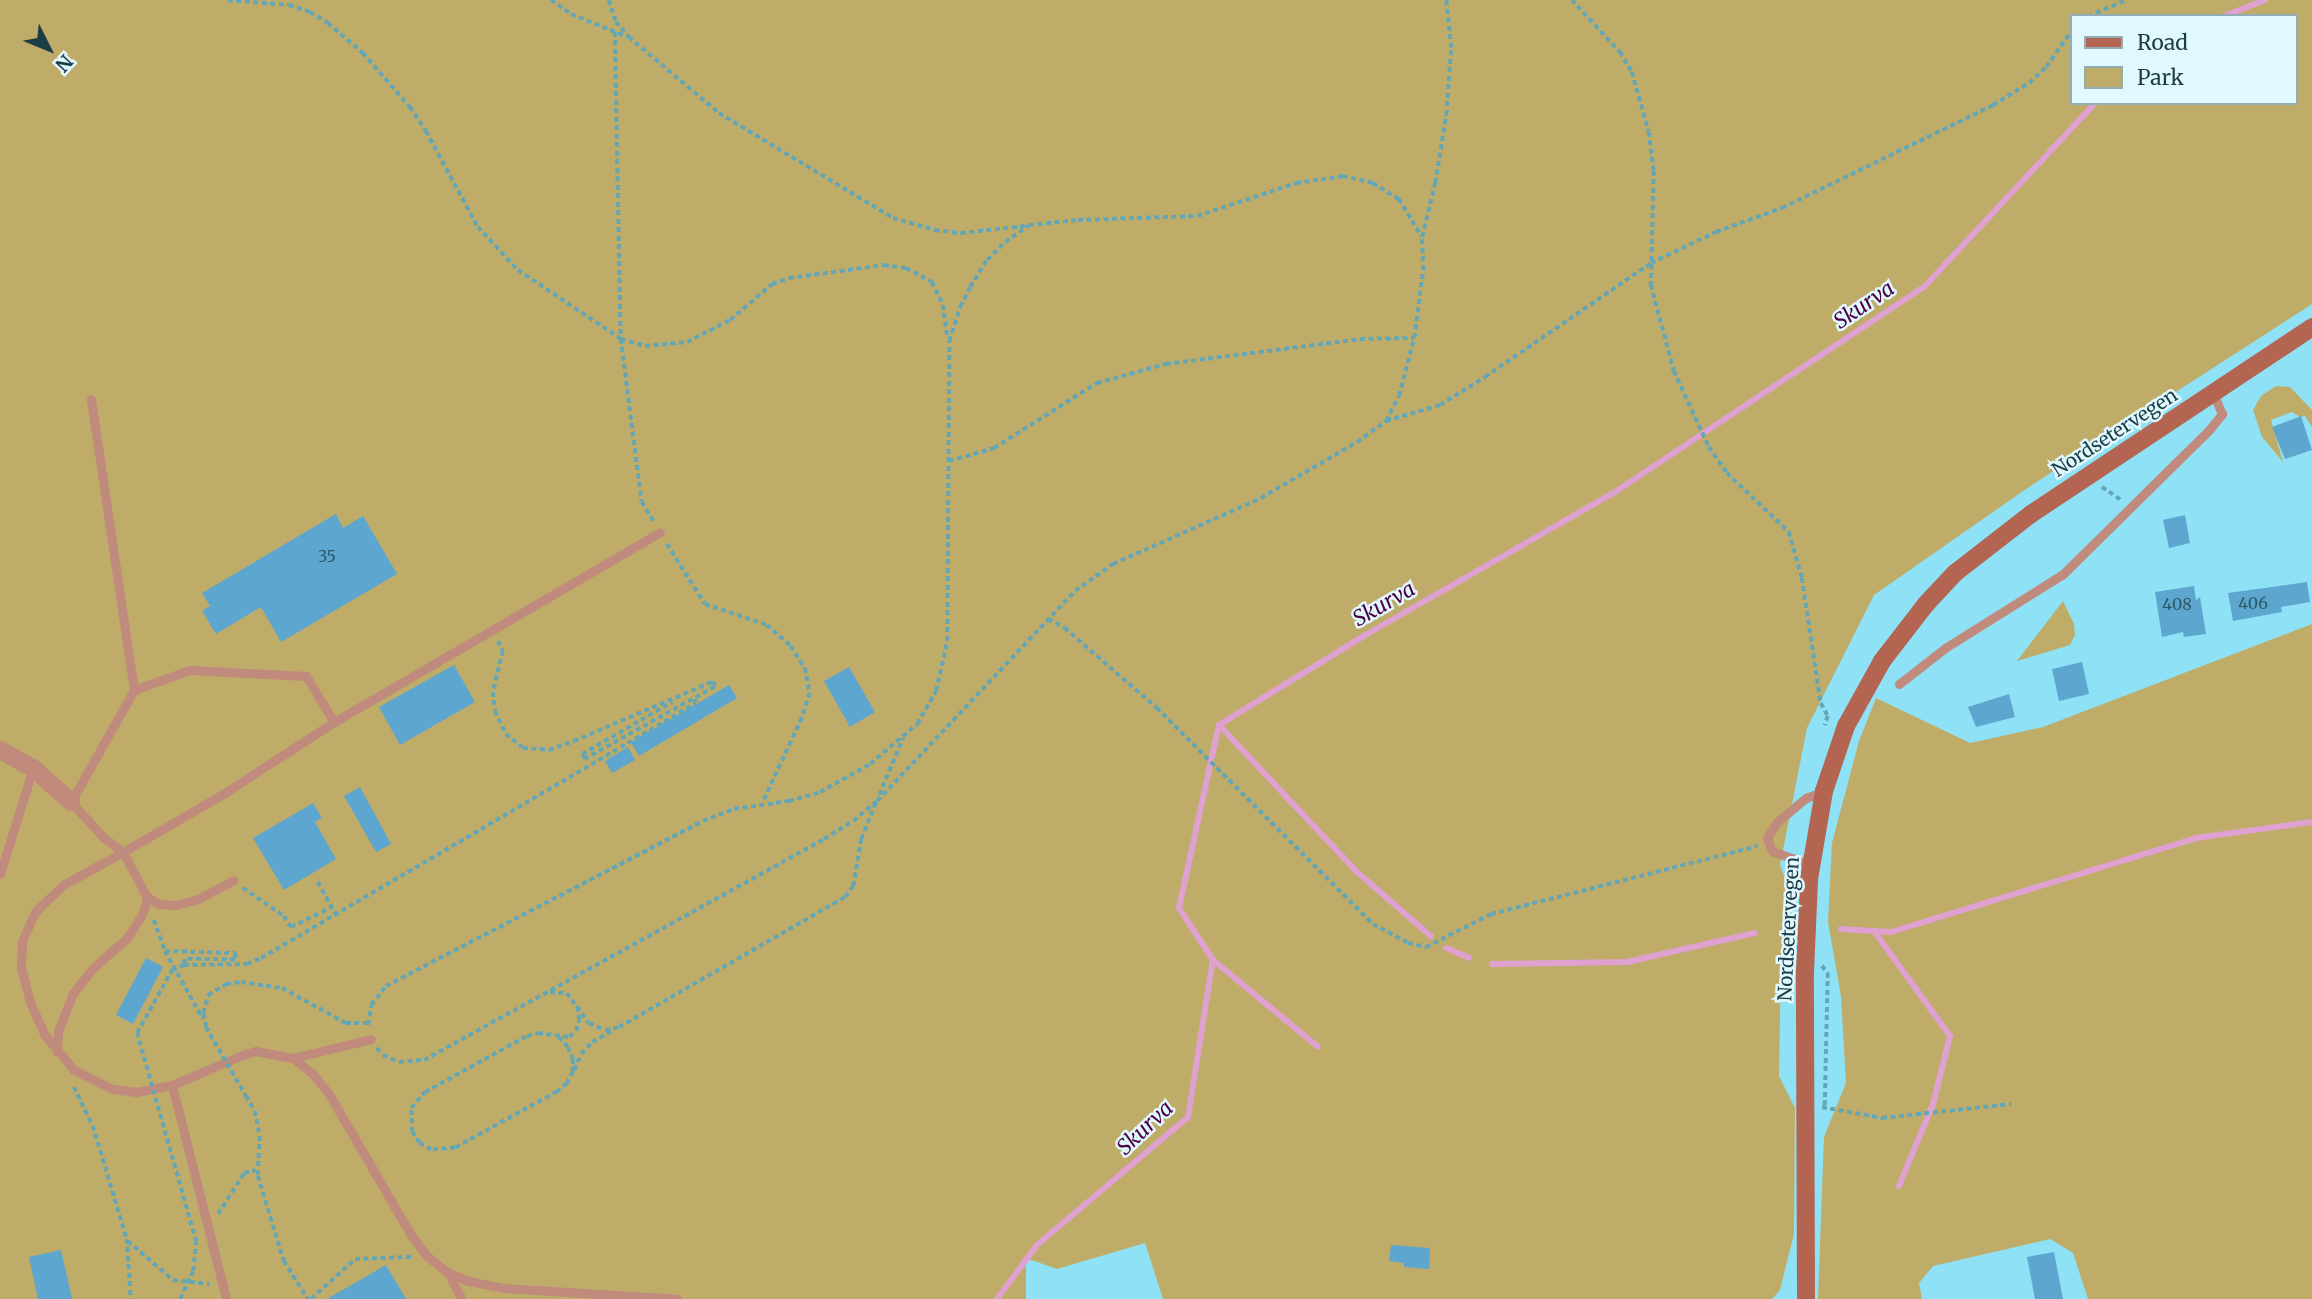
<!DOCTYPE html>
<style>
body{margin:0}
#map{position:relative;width:2312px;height:1299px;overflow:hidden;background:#8fe1f5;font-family:Merriweather,serif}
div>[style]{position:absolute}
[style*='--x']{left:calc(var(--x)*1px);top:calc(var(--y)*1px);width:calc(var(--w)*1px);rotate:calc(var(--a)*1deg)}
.green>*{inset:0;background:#beac68}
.stream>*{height:6px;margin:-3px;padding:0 3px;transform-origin:3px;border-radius:3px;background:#dea1d0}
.building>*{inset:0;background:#5da6cf}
.path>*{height:3.5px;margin-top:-1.75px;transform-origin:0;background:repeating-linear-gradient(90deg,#65a6b5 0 5px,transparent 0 8.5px)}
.lane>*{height:9px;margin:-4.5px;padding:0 4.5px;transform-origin:4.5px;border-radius:4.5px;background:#c08a7d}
.street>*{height:18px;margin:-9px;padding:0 9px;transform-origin:9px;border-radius:9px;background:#c08a7d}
.secondary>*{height:18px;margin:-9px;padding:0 9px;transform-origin:9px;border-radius:9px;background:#b36552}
.path-bridge>*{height:3.5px;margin-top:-1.75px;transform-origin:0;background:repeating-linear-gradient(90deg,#65a6b5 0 5px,transparent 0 8.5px)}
span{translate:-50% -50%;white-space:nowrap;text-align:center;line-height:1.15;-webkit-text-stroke:5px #e1f8fe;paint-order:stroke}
.number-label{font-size:16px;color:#2c5868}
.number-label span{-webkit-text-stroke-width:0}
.street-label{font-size:19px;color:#1b3e46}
.water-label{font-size:21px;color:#4a0041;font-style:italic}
.legend{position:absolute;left:2070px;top:14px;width:228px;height:91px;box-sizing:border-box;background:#e1f8fe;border:2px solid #92aeb4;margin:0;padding:9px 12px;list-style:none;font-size:21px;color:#1b3e46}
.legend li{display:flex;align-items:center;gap:14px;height:35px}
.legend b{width:35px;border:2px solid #92aeb4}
.north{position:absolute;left:14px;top:14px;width:70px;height:70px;-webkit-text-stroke:5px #e1f8fe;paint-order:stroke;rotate:133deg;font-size:19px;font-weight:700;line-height:28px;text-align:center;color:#1b3e46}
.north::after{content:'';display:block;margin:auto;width:24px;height:32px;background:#1b3e46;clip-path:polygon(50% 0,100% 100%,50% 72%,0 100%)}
</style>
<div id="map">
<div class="green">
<div style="clip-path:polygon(evenodd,0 0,2312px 0,2312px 304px,2026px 489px,1874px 595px,1807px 728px,1780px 865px,1791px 893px,1781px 957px,1779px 1076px,1795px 1108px,1794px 1234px,1780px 1290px,1772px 1299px,1163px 1299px,1145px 1243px,1057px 1269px,1026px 1258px,1026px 1299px,0 1299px,0 0,2072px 16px,2296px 16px,2296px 103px,2072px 103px,2072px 16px)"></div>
<div style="clip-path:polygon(2276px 386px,2290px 387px,2312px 410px,2312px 427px,2305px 416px,2300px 417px,2292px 412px,2271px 420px,2283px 462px,2262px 437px,2253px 410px,2261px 396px)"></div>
<div style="clip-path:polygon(2063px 601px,2074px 624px,2075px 635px,2070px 645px,2017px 661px)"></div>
<div style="clip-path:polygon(2312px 624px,2312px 1299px,2088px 1299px,2073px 1253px,2050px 1239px,1933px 1266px,1919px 1283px,1922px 1299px,1818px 1299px,1824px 1137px,1846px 1083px,1841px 996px,1828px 922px,1832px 843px,1859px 741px,1876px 698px,1970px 743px,2043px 727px)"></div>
</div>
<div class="stream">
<div style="--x:2224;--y:16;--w:44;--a:-21.3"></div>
<div style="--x:1219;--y:725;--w:202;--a:46.8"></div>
<div style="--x:1357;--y:872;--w:98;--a:40.9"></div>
<div style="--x:1841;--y:929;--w:50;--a:3.4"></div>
<div style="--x:1891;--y:932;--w:319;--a:-17.1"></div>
<div style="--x:2196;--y:838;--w:117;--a:-7.9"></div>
<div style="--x:1874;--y:931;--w:130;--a:54.1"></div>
<div style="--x:1950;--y:1036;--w:70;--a:104"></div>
<div style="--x:1933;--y:1104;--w:89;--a:112.5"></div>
<div style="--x:1446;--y:948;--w:25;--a:23"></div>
<div style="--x:1213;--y:960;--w:136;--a:39.6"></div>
<div style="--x:1492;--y:964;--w:135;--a:-0.8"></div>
<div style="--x:1627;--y:962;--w:131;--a:-12.8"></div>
<div style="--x:997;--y:1299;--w:67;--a:-53.5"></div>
<div style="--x:1037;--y:1245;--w:198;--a:-40.3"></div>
<div style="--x:1188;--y:1117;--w:159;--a:-81"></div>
<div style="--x:1213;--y:960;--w:62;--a:-123.2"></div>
<div style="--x:1179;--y:908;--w:187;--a:-77.7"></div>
<div style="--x:1219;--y:725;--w:174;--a:-31.6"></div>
<div style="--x:1367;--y:634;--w:286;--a:-29.8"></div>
<div style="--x:1615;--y:492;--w:372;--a:-33.6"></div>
<div style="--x:1925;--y:286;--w:250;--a:-47.1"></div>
</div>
<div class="building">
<div style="clip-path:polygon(2301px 416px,2312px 450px,2285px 459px,2272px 427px)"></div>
<div style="clip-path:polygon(336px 514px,343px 528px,363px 516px,397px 574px,281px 642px,261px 607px,216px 634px,202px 611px,210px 606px,202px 593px)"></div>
<div style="clip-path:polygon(2185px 515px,2190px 543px,2169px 548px,2163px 520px)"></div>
<div style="clip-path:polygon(2307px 582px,2310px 602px,2281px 607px,2282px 612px,2233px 621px,2228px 593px)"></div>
<div style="clip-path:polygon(2194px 586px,2196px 600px,2200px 597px,2206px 634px,2184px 637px,2183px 632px,2162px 637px,2155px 592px)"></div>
<div style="clip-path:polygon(2082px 662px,2089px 694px,2059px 701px,2052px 669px)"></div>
<div style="clip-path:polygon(454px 665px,475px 702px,400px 745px,379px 707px)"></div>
<div style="clip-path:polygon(849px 667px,875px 712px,850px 727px,824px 681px)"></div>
<div style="clip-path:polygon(729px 685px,737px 698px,639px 756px,631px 742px)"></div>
<div style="clip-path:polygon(2009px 694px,2015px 717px,1976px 727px,1968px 707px)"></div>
<div style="clip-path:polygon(628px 747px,635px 760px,612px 773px,605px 761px)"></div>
<div style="clip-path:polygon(360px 787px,391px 844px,376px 852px,344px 796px)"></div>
<div style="clip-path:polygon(313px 803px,322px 818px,315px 822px,336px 859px,284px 890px,253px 838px)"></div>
<div style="clip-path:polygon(146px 958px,163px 967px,133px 1024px,116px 1015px)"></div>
<div style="clip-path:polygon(1391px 1245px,1430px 1248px,1429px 1269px,1404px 1267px,1404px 1263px,1389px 1261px)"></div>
<div style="clip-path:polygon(61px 1250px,72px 1299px,38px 1299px,29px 1257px)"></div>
<div style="clip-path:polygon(2054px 1252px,2063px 1299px,2035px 1299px,2027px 1257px)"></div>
<div style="clip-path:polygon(386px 1265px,406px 1299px,327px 1299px)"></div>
</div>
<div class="path">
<div style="--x:228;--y:0;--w:61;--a:4.7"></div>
<div style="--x:289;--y:5;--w:22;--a:18"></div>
<div style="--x:310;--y:12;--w:21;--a:31"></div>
<div style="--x:328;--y:23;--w:46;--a:40.6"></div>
<div style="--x:363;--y:53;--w:72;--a:49"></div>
<div style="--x:410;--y:107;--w:29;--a:56"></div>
<div style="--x:426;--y:131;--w:109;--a:61.6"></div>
<div style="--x:478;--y:227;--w:59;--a:47.1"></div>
<div style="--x:518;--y:270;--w:124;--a:33.8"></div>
<div style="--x:621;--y:339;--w:25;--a:16"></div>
<div style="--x:645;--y:346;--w:42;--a:-5.4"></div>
<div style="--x:687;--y:342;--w:48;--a:-27.1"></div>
<div style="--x:730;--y:320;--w:55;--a:-40.6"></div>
<div style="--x:772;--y:284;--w:18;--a:-19"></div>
<div style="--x:789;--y:278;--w:96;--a:-7.8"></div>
<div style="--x:884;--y:265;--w:22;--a:8"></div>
<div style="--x:906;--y:268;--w:30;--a:28"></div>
<div style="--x:932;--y:282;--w:25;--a:64"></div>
<div style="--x:943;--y:305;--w:34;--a:82"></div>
<div style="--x:551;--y:0;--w:24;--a:35"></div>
<div style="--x:571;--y:14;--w:61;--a:22"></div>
<div style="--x:609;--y:0;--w:23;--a:72"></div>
<div style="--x:616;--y:22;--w:20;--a:49"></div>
<div style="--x:629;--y:37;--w:118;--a:40.2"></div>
<div style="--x:719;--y:113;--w:203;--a:31.1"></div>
<div style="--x:893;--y:218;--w:44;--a:15.9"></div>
<div style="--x:935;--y:230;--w:26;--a:7"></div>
<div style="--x:961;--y:233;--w:64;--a:-6.2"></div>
<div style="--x:1572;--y:0;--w:71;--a:47.3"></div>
<div style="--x:1620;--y:52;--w:23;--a:59"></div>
<div style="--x:1632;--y:72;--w:62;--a:74.2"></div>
<div style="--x:1649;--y:132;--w:39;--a:83"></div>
<div style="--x:1654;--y:171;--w:114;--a:91.5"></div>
<div style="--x:1651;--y:285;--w:89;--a:75"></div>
<div style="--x:1674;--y:371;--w:84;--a:65.3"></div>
<div style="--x:1709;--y:447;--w:32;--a:55"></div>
<div style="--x:1727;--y:473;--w:86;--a:43.6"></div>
<div style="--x:1789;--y:532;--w:48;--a:74.2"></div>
<div style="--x:1802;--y:578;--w:126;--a:81.4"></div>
<div style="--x:1821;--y:703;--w:15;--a:62"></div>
<div style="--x:1828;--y:716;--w:10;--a:107"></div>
<div style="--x:2088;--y:16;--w:41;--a:-22.8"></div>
<div style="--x:615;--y:32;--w:307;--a:88.9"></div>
<div style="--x:621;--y:339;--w:164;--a:82.7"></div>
<div style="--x:642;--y:502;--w:23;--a:59"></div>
<div style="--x:1386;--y:421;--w:28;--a:-63"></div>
<div style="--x:1399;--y:396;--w:60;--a:-75.5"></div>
<div style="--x:1414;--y:338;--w:69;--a:-82.5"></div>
<div style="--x:1423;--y:270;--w:33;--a:-92"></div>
<div style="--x:1422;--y:237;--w:56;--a:-76.5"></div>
<div style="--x:1435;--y:183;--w:69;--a:-80.8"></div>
<div style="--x:1446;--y:115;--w:67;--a:-85.7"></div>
<div style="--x:1451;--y:48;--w:48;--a:-95.9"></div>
<div style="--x:949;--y:461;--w:47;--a:-16.1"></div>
<div style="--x:994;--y:448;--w:122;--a:-32.3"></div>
<div style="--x:1097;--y:383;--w:72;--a:-15.4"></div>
<div style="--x:1166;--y:364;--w:196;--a:-7.3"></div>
<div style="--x:1360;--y:339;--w:54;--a:-1.1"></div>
<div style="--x:2102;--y:487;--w:23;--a:34"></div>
<div style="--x:667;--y:544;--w:71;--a:57.7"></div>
<div style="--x:705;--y:604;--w:65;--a:18.7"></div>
<div style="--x:767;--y:625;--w:32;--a:41"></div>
<div style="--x:791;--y:646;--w:26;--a:58"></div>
<div style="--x:805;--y:668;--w:25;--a:79"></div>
<div style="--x:810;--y:693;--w:26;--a:108"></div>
<div style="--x:802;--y:718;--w:93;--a:114.9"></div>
<div style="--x:1048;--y:619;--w:19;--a:28"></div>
<div style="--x:1065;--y:628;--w:122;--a:41"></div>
<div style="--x:1157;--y:708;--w:305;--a:45"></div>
<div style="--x:1373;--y:924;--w:40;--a:28"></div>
<div style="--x:1408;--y:943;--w:18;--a:13"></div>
<div style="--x:1426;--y:947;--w:73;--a:-26.9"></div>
<div style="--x:1491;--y:914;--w:275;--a:-14.3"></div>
<div style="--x:498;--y:641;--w:11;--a:63"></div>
<div style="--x:503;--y:651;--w:42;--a:103.7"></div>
<div style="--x:493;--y:692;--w:19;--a:84"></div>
<div style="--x:495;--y:711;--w:25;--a:64"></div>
<div style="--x:506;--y:734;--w:22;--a:39"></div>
<div style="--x:523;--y:748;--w:26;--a:4"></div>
<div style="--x:549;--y:750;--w:27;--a:-20"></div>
<div style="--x:574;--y:741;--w:152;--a:-23.2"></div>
<div style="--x:714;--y:681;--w:6;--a:81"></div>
<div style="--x:715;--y:687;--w:149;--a:151"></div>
<div style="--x:585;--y:759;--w:6;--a:-121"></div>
<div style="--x:582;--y:754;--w:104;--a:-30"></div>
<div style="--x:879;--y:795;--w:62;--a:-67.2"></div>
<div style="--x:318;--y:882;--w:38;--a:61"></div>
<div style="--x:243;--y:888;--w:50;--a:34.3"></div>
<div style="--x:284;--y:916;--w:13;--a:58"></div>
<div style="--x:291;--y:927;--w:46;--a:-26"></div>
<div style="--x:154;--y:920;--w:33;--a:70"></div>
<div style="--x:165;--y:951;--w:78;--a:60.8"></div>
<div style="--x:165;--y:951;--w:71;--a:1.6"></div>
<div style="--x:236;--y:953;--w:7;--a:98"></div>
<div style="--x:235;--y:960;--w:50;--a:-178.9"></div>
<div style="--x:185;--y:959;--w:6;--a:99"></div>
<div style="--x:1822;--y:966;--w:9;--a:49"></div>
<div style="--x:1828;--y:973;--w:136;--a:91.3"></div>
<div style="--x:550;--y:992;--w:17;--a:3"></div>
<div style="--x:567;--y:993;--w:37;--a:54"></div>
<div style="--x:589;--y:1023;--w:17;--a:24"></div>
<div style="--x:605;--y:1030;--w:14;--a:-12"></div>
<div style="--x:619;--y:1027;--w:261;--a:-29.9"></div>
<div style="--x:845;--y:897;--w:14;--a:-54"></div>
<div style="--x:853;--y:886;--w:48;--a:-80.3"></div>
<div style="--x:861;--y:839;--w:40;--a:-68"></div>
<div style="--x:368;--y:1025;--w:20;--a:-81"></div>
<div style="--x:371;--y:1005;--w:24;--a:-52"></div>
<div style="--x:386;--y:986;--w:357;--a:-27.5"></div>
<div style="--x:703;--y:821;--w:33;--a:-21"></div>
<div style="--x:734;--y:809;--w:56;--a:-8.3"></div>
<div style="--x:789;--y:801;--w:32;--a:-16"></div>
<div style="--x:820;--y:792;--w:57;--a:-29.2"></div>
<div style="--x:870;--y:764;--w:62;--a:-40.4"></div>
<div style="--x:917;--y:724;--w:38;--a:-60"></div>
<div style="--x:936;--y:691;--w:51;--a:-77.6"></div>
<div style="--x:947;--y:641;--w:300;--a:-89.6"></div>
<div style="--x:949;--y:341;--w:36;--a:-72"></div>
<div style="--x:960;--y:307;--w:22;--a:-63"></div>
<div style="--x:970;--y:287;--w:32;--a:-58"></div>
<div style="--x:987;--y:260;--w:25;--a:-45"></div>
<div style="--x:1005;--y:242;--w:29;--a:-35"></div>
<div style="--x:1029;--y:225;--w:49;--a:-5.8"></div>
<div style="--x:1078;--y:220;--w:119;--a:-1.9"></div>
<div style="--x:1197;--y:216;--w:104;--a:-18.4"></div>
<div style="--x:1296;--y:183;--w:48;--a:-8.5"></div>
<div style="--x:1343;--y:176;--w:31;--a:13"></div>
<div style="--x:1373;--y:183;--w:31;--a:32"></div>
<div style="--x:1399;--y:199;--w:44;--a:58.8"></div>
<div style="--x:206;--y:1027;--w:14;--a:-102"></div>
<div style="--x:203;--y:1013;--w:19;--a:-74"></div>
<div style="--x:208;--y:995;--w:21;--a:-31"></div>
<div style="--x:226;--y:984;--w:15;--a:-8"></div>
<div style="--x:241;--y:982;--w:41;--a:8.3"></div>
<div style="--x:282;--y:988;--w:73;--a:28.7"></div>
<div style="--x:346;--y:1023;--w:22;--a:0"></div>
<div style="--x:559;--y:1037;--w:13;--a:48"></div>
<div style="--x:568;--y:1047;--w:13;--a:67"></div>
<div style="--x:573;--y:1059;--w:13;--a:90"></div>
<div style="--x:573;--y:1072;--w:13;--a:117"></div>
<div style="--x:567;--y:1084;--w:13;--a:141"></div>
<div style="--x:557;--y:1092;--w:116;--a:151.2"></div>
<div style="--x:455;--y:1148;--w:24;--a:175"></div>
<div style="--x:431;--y:1150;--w:14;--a:-150"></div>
<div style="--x:419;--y:1143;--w:13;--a:-122"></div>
<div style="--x:412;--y:1132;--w:24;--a:-92"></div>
<div style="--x:411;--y:1108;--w:21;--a:-49"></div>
<div style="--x:425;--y:1092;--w:116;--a:-28.8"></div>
<div style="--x:527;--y:1036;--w:11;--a:-15"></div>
<div style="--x:538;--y:1033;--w:31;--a:7"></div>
<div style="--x:569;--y:1037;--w:9;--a:-41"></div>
<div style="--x:576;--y:1031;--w:11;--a:-75"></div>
<div style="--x:579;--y:1020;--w:14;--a:-98"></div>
<div style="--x:377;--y:1048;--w:9;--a:49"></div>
<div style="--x:383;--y:1055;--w:17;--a:24"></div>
<div style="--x:399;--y:1062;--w:25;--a:-5"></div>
<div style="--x:424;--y:1060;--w:457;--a:-28.9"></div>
<div style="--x:824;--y:839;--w:34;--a:-32"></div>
<div style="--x:853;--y:821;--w:31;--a:-40"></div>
<div style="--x:877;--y:801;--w:289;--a:-46.7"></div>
<div style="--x:1075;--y:591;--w:47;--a:-35.4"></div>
<div style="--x:1113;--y:564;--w:162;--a:-24"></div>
<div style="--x:1261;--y:498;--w:111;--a:-30.3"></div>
<div style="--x:1357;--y:442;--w:36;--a:-36"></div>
<div style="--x:1386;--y:421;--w:56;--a:-16.5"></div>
<div style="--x:1440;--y:405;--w:53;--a:-31.9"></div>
<div style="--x:1485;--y:377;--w:201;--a:-34.5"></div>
<div style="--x:1651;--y:263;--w:72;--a:-25.5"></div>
<div style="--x:1716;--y:232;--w:70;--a:-20"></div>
<div style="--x:1782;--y:208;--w:235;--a:-26"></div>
<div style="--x:1993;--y:105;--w:42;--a:-31.4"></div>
<div style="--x:2029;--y:83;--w:23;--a:-43"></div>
<div style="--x:2046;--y:67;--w:45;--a:-54.9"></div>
<div style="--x:574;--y:1070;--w:17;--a:-66"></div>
<div style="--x:581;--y:1054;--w:16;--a:-47"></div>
<div style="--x:592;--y:1042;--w:25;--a:-29"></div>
<div style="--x:74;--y:1087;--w:43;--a:64"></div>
<div style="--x:93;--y:1126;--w:118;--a:73.3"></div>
<div style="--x:127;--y:1239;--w:60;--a:86.2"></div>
<div style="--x:246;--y:1096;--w:17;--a:59"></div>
<div style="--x:255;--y:1111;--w:25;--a:79"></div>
<div style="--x:260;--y:1136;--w:40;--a:92.9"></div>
<div style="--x:258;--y:1176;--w:89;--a:73"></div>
<div style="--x:284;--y:1261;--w:45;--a:57.7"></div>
<div style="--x:1822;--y:1107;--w:61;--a:10.4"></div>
<div style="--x:1882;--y:1118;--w:130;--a:-6.2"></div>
<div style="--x:218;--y:1214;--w:49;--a:-57.6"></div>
<div style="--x:244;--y:1173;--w:12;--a:-14"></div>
<div style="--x:128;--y:1241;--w:60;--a:40.9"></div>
<div style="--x:173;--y:1280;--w:37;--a:6"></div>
<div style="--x:311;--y:1299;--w:59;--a:-42.3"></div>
<div style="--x:355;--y:1259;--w:56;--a:-2"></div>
</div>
<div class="lane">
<div style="--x:91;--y:399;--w:294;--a:81.6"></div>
<div style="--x:134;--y:690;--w:129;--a:119.4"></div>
<div style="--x:71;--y:802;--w:49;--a:47.5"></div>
<div style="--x:104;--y:838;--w:24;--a:36"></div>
<div style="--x:123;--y:852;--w:68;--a:151.2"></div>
<div style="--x:63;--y:885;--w:39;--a:136"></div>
<div style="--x:35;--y:912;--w:32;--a:114"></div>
<div style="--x:22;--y:941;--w:27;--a:92"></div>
<div style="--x:21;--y:968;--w:35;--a:75"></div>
<div style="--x:30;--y:1002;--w:35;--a:66"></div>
<div style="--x:44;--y:1034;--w:47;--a:50.2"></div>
<div style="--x:74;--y:1070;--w:42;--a:26.6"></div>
<div style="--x:112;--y:1089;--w:24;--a:7"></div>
<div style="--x:136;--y:1092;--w:37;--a:-11"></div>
<div style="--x:172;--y:1085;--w:79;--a:-23"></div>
<div style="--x:245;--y:1054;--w:11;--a:-15"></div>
<div style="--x:256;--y:1051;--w:38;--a:11"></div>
<div style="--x:293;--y:1058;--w:27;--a:39"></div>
<div style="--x:314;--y:1075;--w:24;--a:52"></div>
<div style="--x:329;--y:1094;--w:163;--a:59.8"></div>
<div style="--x:411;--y:1235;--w:26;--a:53"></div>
<div style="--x:427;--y:1256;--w:26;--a:39"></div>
<div style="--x:447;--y:1272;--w:23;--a:23"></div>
<div style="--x:468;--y:1281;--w:37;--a:11"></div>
<div style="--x:504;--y:1288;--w:173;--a:3.6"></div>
<div style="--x:1899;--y:684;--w:58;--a:-38"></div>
<div style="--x:1945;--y:648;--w:139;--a:-32.1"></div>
<div style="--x:2063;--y:574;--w:205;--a:-44.6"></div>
<div style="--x:2209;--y:430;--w:21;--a:-51"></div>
<div style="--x:2222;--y:414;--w:23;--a:-113"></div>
<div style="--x:134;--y:690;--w:59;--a:-19.7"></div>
<div style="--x:190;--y:670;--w:116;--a:3"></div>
<div style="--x:306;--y:676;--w:54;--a:58.7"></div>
<div style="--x:1811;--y:865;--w:41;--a:-160.3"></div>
<div style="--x:1772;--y:851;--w:14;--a:-111"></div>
<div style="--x:1767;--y:838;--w:19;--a:-58"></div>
<div style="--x:1777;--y:822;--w:38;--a:-40"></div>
<div style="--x:1806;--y:798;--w:19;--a:-21"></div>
<div style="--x:0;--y:874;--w:111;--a:-72.7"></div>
<div style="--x:147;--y:897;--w:14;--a:30"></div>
<div style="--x:159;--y:904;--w:17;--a:3"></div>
<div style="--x:176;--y:905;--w:23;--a:-15"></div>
<div style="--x:198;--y:899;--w:40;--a:-28"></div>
<div style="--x:57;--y:1052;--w:21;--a:-87"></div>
<div style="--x:58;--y:1031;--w:41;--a:-68.5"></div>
<div style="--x:73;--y:993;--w:32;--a:-51"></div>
<div style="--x:93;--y:968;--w:45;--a:-41.4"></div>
<div style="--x:127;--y:938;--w:27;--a:-57"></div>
<div style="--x:142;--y:915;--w:19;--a:-74"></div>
<div style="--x:147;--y:897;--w:51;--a:-118.1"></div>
<div style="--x:123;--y:852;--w:116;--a:-30.1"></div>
<div style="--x:223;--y:794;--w:132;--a:-33"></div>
<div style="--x:334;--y:722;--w:377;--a:-30.2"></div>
<div style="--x:293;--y:1058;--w:80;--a:-13.7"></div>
<div style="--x:172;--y:1085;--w:221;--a:75.8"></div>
<div style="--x:448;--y:1273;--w:30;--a:62"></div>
</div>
<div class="street">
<div style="--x:0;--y:750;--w:38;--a:29"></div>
<div style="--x:33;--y:768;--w:51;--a:41.8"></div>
</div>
<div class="secondary">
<div style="--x:1806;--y:1299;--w:327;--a:-90.2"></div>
<div style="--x:1805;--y:972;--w:93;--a:-87.5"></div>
<div style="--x:1809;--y:879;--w:89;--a:-80.3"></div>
<div style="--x:1824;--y:791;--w:69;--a:-71.3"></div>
<div style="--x:1846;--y:726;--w:74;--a:-61"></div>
<div style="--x:1882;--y:661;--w:72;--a:-52.3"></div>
<div style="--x:1926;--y:604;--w:42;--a:-46.9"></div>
<div style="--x:1955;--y:573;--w:96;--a:-37.8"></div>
<div style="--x:2031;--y:514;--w:338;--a:-33.6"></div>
</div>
<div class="path-bridge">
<div style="--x:206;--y:1027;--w:80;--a:59.9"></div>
<div style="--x:180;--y:1299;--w:31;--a:-65"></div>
<div style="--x:193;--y:1271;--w:29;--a:-84"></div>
<div style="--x:196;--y:1242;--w:217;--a:-105.8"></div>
<div style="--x:137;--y:1033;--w:72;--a:-60.9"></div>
<div style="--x:172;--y:970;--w:13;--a:-23"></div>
<div style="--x:184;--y:965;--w:63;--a:-0.9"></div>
<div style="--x:247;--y:964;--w:15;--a:-23"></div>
<div style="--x:261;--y:958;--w:504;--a:-30.38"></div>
<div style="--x:696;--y:703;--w:4;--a:-117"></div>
</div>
<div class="number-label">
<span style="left:327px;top:556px">35</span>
<span style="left:2253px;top:603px">406</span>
<span style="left:2177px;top:604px">408</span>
</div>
<div class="street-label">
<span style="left:2115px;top:433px;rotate:-33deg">Nordsetervegen</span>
<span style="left:1789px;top:929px;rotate:-87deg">Nordsetervegen</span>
</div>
<div class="water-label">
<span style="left:1864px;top:305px;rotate:-34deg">Skurva</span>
<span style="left:1384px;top:604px;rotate:-30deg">Skurva</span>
<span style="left:1145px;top:1128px;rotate:-43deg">Skurva</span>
</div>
<ul class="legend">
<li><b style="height:9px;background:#b36552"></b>Road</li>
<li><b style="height:19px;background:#beac68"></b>Park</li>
</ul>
<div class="north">N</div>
</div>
